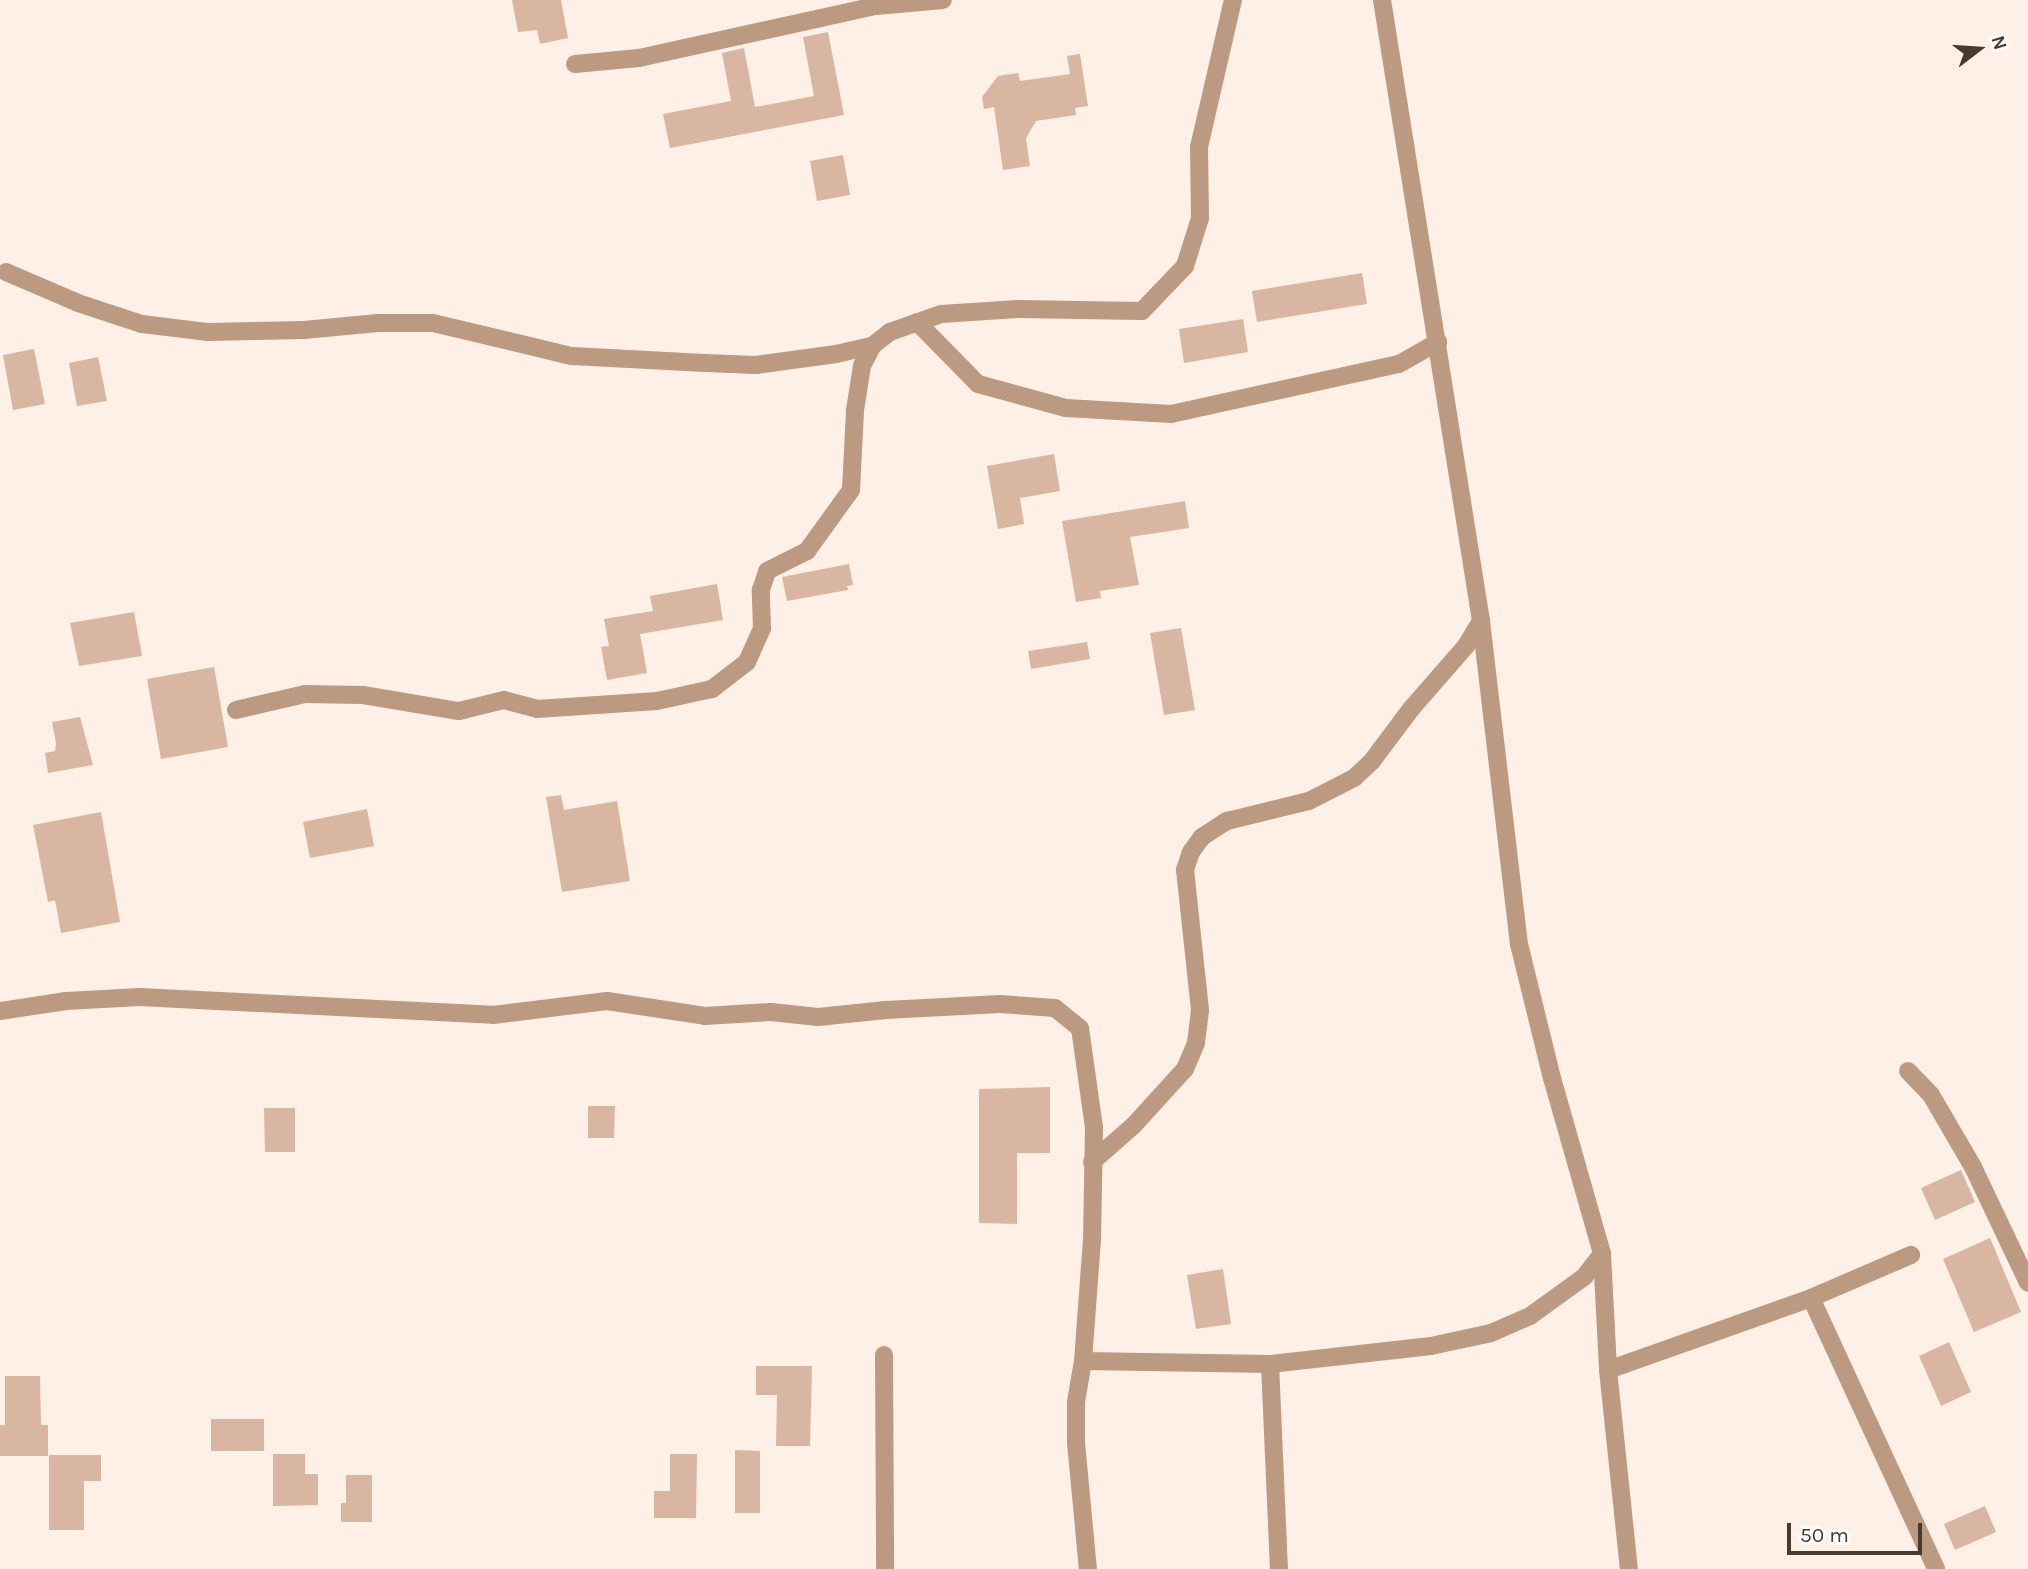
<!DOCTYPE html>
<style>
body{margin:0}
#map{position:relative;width:2028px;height:1569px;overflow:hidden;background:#feefe7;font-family:Karla,sans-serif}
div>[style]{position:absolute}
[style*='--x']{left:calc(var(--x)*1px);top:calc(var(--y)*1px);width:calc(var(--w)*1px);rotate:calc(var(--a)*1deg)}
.building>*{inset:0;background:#d8b6a2}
.minor>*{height:18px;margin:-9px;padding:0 9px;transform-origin:9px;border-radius:9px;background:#bc9a82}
.tertiary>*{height:18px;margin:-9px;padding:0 9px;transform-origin:9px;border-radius:9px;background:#bc9a82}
span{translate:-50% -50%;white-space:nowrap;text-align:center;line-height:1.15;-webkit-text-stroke:6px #fff;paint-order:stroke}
.north{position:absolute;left:1944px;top:14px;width:70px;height:70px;-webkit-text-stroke:5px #fff;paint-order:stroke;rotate:73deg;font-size:19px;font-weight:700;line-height:28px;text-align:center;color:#483931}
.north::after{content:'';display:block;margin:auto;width:24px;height:32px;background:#483931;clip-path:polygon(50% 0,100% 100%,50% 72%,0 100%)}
.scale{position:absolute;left:1787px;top:1523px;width:135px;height:32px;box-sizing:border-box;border:4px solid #483931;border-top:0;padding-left:9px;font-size:21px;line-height:24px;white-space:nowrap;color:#483931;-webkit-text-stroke:5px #fff;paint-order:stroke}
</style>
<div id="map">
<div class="building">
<div style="clip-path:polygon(512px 0,561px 0,568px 38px,540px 44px,537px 30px,518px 32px)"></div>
<div style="clip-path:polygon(828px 32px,844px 115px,670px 148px,663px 114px,731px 101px,722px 53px,744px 48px,755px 107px,814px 96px,803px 37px)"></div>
<div style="clip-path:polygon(1080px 54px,1088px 106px,1075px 108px,1076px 115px,1036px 121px,1026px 138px,1030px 166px,1003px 170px,994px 107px,984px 109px,982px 97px,998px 76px,1018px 73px,1020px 81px,1070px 74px,1067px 56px)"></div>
<div style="clip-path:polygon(843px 155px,850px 195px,817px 201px,810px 161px)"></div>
<div style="clip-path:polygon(1362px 273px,1367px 304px,1257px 322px,1252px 291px)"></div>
<div style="clip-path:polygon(1243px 319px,1248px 352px,1184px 363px,1179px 329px)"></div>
<div style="clip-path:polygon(34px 349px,45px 404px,13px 410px,3px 355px)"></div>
<div style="clip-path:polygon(98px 357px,107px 401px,77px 406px,69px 363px)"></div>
<div style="clip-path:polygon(1054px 454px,1060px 491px,1020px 498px,1024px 524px,998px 529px,987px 466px)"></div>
<div style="clip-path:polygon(1185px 501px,1189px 528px,1130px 537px,1139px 585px,1100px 591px,1101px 598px,1076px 602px,1062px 521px)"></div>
<div style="clip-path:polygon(849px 564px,853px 585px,847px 586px,848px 590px,787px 601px,782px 577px)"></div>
<div style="clip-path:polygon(717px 584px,723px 620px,640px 634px,647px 673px,607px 680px,601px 647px,609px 646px,604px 619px,653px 611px,650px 596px)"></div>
<div style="clip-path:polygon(134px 612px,142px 656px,79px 666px,70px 623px)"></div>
<div style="clip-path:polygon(1181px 628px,1195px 710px,1164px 715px,1150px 633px)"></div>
<div style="clip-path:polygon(1087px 642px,1090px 659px,1031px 669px,1028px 651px)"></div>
<div style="clip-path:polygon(214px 667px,228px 747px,161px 759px,147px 679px)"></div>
<div style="clip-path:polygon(80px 717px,93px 765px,48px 773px,45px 753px,55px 751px,56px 743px,52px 722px)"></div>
<div style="clip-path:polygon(561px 795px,564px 810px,617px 801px,630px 881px,562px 892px,546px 797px)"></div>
<div style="clip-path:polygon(367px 809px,374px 846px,310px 858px,303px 822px)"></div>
<div style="clip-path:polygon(101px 812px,120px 922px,61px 933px,55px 900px,48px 902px,33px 825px)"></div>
<div style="clip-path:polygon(1050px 1087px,1050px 1153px,1017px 1153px,1017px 1224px,979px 1223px,979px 1089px)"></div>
<div style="clip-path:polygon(588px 1106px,615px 1106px,614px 1138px,588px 1138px)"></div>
<div style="clip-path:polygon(264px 1108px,295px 1108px,295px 1152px,265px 1152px)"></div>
<div style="clip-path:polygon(1961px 1170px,1975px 1202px,1935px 1220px,1921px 1188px)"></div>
<div style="clip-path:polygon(1990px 1238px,2021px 1312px,1974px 1332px,1943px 1259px)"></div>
<div style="clip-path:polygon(1223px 1269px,1231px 1324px,1196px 1329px,1187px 1275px)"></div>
<div style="clip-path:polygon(1949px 1342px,1971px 1392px,1941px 1406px,1919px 1356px)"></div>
<div style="clip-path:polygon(756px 1366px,812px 1366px,810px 1446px,776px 1446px,777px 1395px,756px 1395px)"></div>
<div style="clip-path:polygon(5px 1376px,40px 1376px,41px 1425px,48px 1425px,48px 1456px,0 1456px,0 1425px,5px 1425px)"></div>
<div style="clip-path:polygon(211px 1419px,264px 1419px,264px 1451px,211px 1451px)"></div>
<div style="clip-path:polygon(735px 1450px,760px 1451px,760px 1513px,735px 1513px)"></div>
<div style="clip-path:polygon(273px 1454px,305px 1454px,305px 1474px,318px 1474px,318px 1505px,273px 1506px)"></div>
<div style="clip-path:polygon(670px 1454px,697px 1454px,696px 1518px,654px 1518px,654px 1491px,670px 1491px)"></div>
<div style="clip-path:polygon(49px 1455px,101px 1455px,101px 1481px,84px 1481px,84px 1530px,49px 1530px)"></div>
<div style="clip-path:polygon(346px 1475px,372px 1475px,372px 1522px,341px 1522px,341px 1503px,346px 1503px)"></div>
<div style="clip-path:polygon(1985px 1506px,1996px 1532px,1955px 1550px,1944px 1524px)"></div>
</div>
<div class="minor">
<div style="--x:575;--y:64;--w:64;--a:-5.4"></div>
<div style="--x:639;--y:58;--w:243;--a:-12.4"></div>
<div style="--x:876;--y:6;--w:67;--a:-5.1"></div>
<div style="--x:6;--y:272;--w:78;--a:23.3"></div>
<div style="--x:78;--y:303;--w:67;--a:18.2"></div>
<div style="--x:142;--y:324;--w:65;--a:7"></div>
<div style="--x:207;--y:332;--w:97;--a:-1.2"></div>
<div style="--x:304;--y:330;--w:74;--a:-5.4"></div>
<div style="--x:378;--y:323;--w:55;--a:0"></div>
<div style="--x:433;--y:323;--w:143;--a:13.4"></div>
<div style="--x:572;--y:356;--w:133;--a:3"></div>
<div style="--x:705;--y:363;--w:51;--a:2.2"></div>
<div style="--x:756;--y:365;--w:81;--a:-7.8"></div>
<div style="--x:836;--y:354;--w:37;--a:-13"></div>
<div style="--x:872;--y:346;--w:23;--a:-38"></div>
<div style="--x:890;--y:332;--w:54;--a:-19.4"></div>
<div style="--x:941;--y:314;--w:77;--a:-3.7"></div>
<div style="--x:1018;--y:309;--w:124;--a:0.9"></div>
<div style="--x:1142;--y:311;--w:62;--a:-46.3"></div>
<div style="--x:1185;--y:266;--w:50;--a:-72.6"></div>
<div style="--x:1200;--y:218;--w:71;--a:-90.8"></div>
<div style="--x:1199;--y:147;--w:151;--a:-77"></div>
<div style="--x:917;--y:322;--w:87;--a:45.5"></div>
<div style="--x:978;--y:384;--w:91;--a:15.3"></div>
<div style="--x:1066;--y:408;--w:105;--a:3.3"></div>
<div style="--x:1171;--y:414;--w:233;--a:-12.4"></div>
<div style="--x:1399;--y:364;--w:45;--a:-29.4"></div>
<div style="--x:1481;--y:621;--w:325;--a:83.3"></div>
<div style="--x:1519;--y:944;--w:138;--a:76.2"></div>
<div style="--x:1552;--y:1078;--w:183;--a:74.1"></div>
<div style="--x:1602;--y:1254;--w:116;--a:87"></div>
<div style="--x:1608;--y:1370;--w:200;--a:84"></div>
<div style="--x:236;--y:710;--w:71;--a:-13.1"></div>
<div style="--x:305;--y:694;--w:58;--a:1"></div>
<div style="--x:363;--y:695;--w:97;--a:9.5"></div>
<div style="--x:459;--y:711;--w:46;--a:-13.7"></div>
<div style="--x:504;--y:700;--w:34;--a:15"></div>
<div style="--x:537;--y:709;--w:120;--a:-3.8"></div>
<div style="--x:657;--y:701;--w:56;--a:-12.3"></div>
<div style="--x:712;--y:689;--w:44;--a:-37.6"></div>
<div style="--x:747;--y:662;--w:37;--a:-66"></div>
<div style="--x:762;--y:628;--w:38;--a:-92"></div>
<div style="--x:761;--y:590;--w:20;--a:-72"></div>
<div style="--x:767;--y:571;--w:45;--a:-26.6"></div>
<div style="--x:807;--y:551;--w:75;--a:-54.2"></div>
<div style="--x:851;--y:490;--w:80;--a:-87.1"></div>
<div style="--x:855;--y:410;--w:45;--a:-81"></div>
<div style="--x:862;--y:366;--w:22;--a:-63"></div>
<div style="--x:0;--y:1011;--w:67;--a:-8.6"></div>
<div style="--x:66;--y:1001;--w:74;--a:-3.1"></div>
<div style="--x:140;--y:997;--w:353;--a:2.9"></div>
<div style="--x:493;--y:1015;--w:115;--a:-7"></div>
<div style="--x:607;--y:1001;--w:99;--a:8.7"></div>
<div style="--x:705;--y:1016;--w:66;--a:-3.5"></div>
<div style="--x:771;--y:1012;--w:47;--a:6.1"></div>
<div style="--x:818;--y:1017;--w:68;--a:-5.9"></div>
<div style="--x:886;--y:1010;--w:114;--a:-3"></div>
<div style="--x:1000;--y:1004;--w:55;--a:4.2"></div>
<div style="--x:1055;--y:1008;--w:32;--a:39"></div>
<div style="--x:1080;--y:1028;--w:100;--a:82"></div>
<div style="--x:1094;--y:1127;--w:112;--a:91"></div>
<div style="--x:1092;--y:1239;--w:122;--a:94.2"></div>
<div style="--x:1083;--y:1361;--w:42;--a:99.7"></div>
<div style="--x:1076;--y:1402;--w:41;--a:90"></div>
<div style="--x:1076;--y:1443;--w:127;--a:84.6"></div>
<div style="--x:1908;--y:1071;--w:33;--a:46"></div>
<div style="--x:1931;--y:1095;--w:83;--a:59.7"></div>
<div style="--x:1973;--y:1167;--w:128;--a:64.6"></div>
<div style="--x:1092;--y:1162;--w:56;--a:-41.4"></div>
<div style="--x:1134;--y:1125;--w:76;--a:-47.7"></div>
<div style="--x:1185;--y:1069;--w:28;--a:-67"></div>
<div style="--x:1196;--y:1043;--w:33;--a:-83"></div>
<div style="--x:1200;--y:1010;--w:141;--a:-96.1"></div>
<div style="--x:1185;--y:870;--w:19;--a:-72"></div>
<div style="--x:1191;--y:852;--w:19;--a:-54"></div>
<div style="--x:1202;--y:837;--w:30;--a:-33"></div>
<div style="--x:1227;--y:821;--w:84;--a:-13.7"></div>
<div style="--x:1309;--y:801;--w:51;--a:-27.1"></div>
<div style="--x:1354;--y:778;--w:25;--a:-43"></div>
<div style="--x:1372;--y:761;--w:65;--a:-53.1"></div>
<div style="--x:1411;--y:709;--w:84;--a:-48.9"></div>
<div style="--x:1466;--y:646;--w:29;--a:-59"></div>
<div style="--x:1811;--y:1298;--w:298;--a:65.2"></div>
<div style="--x:884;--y:1355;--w:214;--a:89.7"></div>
<div style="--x:1083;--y:1361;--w:187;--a:0.9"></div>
<div style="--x:1270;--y:1364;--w:162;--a:-6.4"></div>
<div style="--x:1431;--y:1346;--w:61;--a:-12.2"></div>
<div style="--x:1491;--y:1333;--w:43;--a:-23.6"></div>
<div style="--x:1530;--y:1316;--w:67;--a:-35.8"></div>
<div style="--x:1584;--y:1277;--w:29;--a:-52"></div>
<div style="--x:1270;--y:1364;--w:205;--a:87.5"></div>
<div style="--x:1608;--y:1370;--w:215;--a:-19.5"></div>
<div style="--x:1811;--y:1298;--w:109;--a:-23.3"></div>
</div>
<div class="tertiary">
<div style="--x:1382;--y:0;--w:629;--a:80.94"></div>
</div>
<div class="north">N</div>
<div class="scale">50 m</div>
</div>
